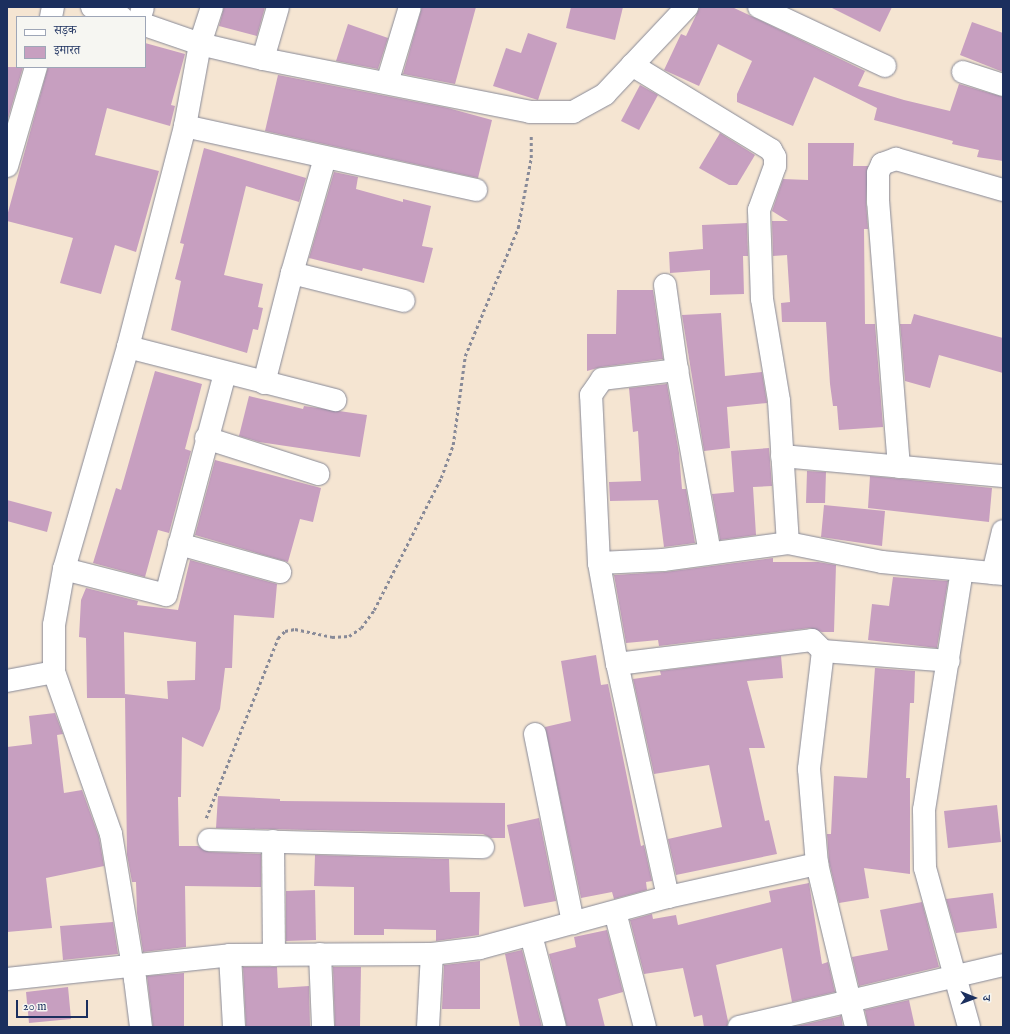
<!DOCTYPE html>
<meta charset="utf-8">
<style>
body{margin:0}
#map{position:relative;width:1010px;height:1034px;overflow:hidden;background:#f5e5d2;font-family:"IM FELL English","Noto Serif Devanagari",serif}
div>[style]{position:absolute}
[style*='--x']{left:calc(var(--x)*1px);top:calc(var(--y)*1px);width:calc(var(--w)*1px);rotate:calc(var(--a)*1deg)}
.building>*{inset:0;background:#c79fc0}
.path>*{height:2.5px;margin-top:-1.25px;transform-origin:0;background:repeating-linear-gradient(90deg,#888a98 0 3px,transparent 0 6px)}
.roads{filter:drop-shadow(0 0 1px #888a98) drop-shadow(0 0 1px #888a98)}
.minor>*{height:22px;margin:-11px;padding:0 11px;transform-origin:11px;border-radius:11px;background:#fff}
span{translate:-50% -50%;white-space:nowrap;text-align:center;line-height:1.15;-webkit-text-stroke:3px #f6f6f2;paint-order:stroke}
.frame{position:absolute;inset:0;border:8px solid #1b2f5e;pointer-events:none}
.legend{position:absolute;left:16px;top:16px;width:130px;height:52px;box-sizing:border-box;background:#f6f6f2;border:1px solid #9ea6b7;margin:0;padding:5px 7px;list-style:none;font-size:12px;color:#1b2f5e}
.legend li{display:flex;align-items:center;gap:8px;height:20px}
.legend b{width:20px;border:1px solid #9ea6b7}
.north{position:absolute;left:954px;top:978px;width:40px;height:40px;-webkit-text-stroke:3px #f6f6f2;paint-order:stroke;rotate:91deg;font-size:11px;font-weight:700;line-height:16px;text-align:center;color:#1b2f5e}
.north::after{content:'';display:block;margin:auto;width:14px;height:18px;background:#1b2f5e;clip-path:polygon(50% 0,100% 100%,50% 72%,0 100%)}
.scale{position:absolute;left:16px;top:1000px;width:72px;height:18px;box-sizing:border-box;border:2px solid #1b2f5e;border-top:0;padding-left:5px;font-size:12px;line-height:14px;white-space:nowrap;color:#1b2f5e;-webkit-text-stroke:3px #f6f6f2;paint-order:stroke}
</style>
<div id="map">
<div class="building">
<div style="clip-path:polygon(224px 7px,265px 7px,257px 36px,219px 26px)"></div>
<div style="clip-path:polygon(422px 7px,476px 7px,455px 84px,403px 74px)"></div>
<div style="clip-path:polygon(571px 7px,623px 7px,615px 40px,566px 28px)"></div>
<div style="clip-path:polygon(700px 7px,732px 7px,749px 15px,865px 71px,858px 86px,904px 100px,950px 111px,959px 84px,1003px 97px,1003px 161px,977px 157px,979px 150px,952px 144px,953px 141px,874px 120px,877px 108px,814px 77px,793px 126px,737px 102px,737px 94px,752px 61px,718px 44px,699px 86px,664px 70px,681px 34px,686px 36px)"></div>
<div style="clip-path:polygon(830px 7px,892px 7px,880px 32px)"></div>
<div style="clip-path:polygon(972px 22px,1003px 33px,1003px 72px,960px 55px)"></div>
<div style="clip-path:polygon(348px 24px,388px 38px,378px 69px,336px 61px)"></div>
<div style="clip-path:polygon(528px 33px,557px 43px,538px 100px,493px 86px,506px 48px,521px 53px)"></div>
<div style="clip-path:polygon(145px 43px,185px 54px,171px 105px,175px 106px,170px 126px,107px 108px,95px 155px,159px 171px,136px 252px,115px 245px,101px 294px,60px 283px,73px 238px,7px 221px,7px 216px,48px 67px,145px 67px)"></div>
<div style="clip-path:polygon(7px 67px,23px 67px,7px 122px)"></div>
<div style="clip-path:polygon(278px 75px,448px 108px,492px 120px,478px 178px,265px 131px)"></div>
<div style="clip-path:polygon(640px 85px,658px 95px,639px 130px,621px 121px)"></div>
<div style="clip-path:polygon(720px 133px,755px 155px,737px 185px,729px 185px,699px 168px)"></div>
<div style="clip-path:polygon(808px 143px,854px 143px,853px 166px,868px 166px,866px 202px,868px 229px,864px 229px,865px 324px,875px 324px,883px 427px,839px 430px,837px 406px,833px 406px,830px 384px,826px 322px,782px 322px,781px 303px,790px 302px,787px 255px,773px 256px,772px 221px,788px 221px,772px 211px,783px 179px,808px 180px)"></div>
<div style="clip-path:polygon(204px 148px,306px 178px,299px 202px,246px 186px,224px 275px,263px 284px,258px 307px,263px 308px,258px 330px,253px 329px,247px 353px,171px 330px,181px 281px,175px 279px,184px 244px,180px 243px)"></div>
<div style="clip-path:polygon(334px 172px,358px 177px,356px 189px,403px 202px,403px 199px,431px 206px,422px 246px,433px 248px,424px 283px,363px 268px,362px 271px,309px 258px)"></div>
<div style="clip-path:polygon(747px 223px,748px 256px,743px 256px,744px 294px,710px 295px,710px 270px,670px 273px,669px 252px,703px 249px,702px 225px)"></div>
<div style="clip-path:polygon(617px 290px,653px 290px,663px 359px,601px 367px,587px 371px,587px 334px,616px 334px)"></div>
<div style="clip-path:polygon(721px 313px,725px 376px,762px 372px,767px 403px,727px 407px,730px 448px,704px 451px,682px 315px)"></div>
<div style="clip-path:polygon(914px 314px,1003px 338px,1003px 373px,939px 355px,930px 388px,905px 381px,900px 324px,911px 324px)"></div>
<div style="clip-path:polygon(155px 371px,202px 384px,185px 449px,191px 451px,169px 533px,158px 530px,145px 577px,93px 563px,116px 488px,121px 490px)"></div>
<div style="clip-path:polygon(667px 384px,679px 453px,682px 489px,686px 489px,695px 543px,664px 547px,658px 500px,610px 501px,609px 482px,641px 481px,638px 431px,633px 432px,629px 388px)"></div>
<div style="clip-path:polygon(249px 396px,303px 409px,304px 406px,367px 415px,360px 457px,259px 442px,239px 436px)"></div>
<div style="clip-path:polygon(769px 448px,772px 486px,753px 487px,756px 535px,720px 540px,712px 494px,734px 492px,731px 451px)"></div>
<div style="clip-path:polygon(215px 460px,321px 488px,313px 522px,300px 519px,288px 562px,195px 535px)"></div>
<div style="clip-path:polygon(807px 471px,826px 472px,825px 503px,806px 503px)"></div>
<div style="clip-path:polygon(870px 476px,992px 488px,989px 522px,868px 508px)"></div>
<div style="clip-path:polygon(7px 500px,52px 512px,47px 532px,7px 521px)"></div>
<div style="clip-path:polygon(824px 505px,885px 511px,882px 546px,821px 537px)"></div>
<div style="clip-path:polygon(773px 558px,773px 562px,818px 562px,836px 565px,834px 632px,822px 632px,810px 628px,659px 646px,658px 640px,626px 643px,614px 575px,665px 572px)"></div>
<div style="clip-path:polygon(evenodd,190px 560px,277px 584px,274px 618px,234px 615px,232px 668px,225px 668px,220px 709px,203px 747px,182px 737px,181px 797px,178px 797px,179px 846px,198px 846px,209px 852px,261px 854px,261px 887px,185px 886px,186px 947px,143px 952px,137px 913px,136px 882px,132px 882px,127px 855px,125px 698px,87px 698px,86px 638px,79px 637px,81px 600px,86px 588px,138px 601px,137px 605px,178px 610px,190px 560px,124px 632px,196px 642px,195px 680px,167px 681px,168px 699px,125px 694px,125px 698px,124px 632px)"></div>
<div style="clip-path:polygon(893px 577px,948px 581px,937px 648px,868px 640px,872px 604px,889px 606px)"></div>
<div style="clip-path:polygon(596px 655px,601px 685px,608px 684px,641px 846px,644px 845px,652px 881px,646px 882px,647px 890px,614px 899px,612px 892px,581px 898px,545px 727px,571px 721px,561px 661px)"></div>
<div style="clip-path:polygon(781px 656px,783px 678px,747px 681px,765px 748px,749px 748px,765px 821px,769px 820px,777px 854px,676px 875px,668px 839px,722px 827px,709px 765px,654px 774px,633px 679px,661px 675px,660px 671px)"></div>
<div style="clip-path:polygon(875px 668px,915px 671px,914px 703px,910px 703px,906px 778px,910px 778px,910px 874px,864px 868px,869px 898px,839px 903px,829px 862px,827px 834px,831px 834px,834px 776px,867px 778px)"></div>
<div style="clip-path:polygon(55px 713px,63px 734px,57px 735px,64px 793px,82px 790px,99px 837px,104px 866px,46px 878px,52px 928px,7px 932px,7px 747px,32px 744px,29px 716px)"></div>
<div style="clip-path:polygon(218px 796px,280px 799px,280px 801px,505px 803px,505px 838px,491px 838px,483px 834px,216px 828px)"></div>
<div style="clip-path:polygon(997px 805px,1001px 842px,948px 848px,944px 811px)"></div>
<div style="clip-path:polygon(539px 818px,556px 901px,524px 907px,507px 825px)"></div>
<div style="clip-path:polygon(315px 855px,449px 859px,450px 892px,480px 892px,479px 935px,436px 941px,436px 930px,384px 929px,384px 935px,354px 935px,354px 887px,314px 886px)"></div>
<div style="clip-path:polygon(809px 883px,822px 964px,828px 962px,835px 992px,792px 1002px,782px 948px,716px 965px,728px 1021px,727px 1027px,704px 1027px,702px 1015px,694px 1017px,683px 968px,644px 974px,630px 920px,652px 914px,653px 919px,676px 915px,678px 925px,771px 902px,769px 891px)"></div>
<div style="clip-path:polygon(315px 890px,316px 940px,286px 941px,286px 891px)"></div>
<div style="clip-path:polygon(993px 893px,997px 928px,956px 933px,946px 899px)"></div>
<div style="clip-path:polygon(922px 902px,939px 967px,859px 986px,852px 957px,888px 950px,880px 910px)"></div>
<div style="clip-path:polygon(113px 922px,118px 954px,63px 960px,60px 926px)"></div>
<div style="clip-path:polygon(607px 930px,623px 992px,598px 999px,605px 1027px,567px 1027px,549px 954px,576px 947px,574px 937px)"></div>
<div style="clip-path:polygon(522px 950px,542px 1027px,520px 1027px,505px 954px)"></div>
<div style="clip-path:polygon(480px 961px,480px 1009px,442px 1009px,444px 965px)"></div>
<div style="clip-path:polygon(243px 967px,277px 967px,278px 988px,309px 986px,310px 1027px,246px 1027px)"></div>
<div style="clip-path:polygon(333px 967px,361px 967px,360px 1027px,335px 1027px)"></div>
<div style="clip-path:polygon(184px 973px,184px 1027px,153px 1027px,147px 976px)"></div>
<div style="clip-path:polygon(68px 987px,71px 1019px,29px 1023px,26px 992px)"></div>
<div style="clip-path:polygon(909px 1000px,915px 1027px,868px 1027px,865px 1010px)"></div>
<div style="clip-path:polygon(841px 1016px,843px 1027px,797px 1027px,797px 1026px)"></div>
</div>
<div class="path">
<div style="--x:206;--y:818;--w:194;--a:-68.2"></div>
<div style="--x:278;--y:638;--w:10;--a:-45"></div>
<div style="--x:285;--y:631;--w:10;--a:-11"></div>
<div style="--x:295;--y:629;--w:38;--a:12"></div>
<div style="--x:332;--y:637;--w:17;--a:-3"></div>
<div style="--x:349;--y:636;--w:14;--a:-34"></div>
<div style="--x:361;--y:628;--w:22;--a:-54"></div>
<div style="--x:374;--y:610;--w:148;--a:-63.1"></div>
<div style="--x:441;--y:478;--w:35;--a:-70"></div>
<div style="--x:453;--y:445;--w:90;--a:-82.3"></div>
<div style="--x:465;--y:356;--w:139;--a:-67.5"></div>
<div style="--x:518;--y:228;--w:71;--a:-79.5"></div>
<div style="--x:531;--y:158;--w:23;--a:-90"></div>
</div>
<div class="roads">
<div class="minor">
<div style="--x:92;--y:7;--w:31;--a:19"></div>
<div style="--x:759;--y:7;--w:139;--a:25.1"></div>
<div style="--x:51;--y:17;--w:10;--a:-79"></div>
<div style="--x:140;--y:17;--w:10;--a:-73"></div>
<div style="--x:145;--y:25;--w:58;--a:19.1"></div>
<div style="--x:200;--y:44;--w:65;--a:13.4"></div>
<div style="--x:263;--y:59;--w:272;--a:11.2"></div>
<div style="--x:530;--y:112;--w:43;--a:0"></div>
<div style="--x:573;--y:112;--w:37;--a:-29"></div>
<div style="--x:605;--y:94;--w:120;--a:-46.7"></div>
<div style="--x:263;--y:59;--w:54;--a:-73.9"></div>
<div style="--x:632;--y:65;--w:163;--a:31.4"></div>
<div style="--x:771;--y:150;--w:8;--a:60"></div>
<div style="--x:775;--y:157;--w:9;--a:90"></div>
<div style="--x:775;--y:166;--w:47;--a:110"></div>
<div style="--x:759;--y:210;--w:89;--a:88.1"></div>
<div style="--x:762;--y:299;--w:103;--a:80.5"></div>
<div style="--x:779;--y:401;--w:142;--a:86.4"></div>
<div style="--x:963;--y:72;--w:42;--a:18"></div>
<div style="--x:387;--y:83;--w:79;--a:-73.2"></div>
<div style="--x:185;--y:126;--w:298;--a:12.4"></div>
<div style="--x:7;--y:166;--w:103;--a:-73.7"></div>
<div style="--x:292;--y:273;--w:115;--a:14"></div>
<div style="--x:665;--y:285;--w:86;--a:82"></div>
<div style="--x:677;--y:370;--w:186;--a:79.8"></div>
<div style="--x:128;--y:347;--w:214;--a:14.4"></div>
<div style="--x:264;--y:383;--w:114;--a:-75.7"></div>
<div style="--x:292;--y:273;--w:120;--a:-74"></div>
<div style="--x:206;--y:438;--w:118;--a:17.8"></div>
<div style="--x:782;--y:456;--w:222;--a:5.2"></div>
<div style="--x:899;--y:467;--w:266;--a:-94.5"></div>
<div style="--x:878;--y:202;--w:29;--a:-90"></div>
<div style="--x:878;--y:173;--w:10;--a:-66"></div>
<div style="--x:882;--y:164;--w:15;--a:-20"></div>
<div style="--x:896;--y:159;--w:111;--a:16.2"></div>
<div style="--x:179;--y:544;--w:105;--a:15.5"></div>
<div style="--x:599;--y:563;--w:64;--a:-2.7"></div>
<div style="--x:663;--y:560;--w:126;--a:-7.7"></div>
<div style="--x:788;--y:543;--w:96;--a:11.4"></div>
<div style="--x:882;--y:562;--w:122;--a:5.7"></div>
<div style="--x:64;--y:569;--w:105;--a:14.3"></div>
<div style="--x:166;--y:595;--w:230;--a:-75.1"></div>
<div style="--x:962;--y:570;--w:243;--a:99"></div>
<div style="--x:924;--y:810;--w:58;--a:89"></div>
<div style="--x:925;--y:868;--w:165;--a:74.5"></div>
<div style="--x:993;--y:573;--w:43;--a:-76.6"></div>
<div style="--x:823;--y:651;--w:119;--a:96.8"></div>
<div style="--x:809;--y:769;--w:95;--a:85.2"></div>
<div style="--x:817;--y:864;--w:168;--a:76.5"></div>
<div style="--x:617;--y:664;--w:196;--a:-7"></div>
<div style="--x:812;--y:640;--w:16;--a:45"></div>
<div style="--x:823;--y:651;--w:126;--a:4.5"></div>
<div style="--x:7;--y:681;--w:48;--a:-10.8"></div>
<div style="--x:535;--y:734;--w:193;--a:78.6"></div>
<div style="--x:209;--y:840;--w:274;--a:1.5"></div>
<div style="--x:273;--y:841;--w:114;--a:89.5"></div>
<div style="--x:668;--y:897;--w:239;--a:-102.3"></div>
<div style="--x:617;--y:664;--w:103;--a:-100.1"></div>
<div style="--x:599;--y:563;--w:168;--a:-92.7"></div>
<div style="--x:591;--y:395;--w:19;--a:-55"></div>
<div style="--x:602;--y:379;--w:76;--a:-6.8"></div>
<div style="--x:615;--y:912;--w:119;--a:75.4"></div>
<div style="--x:531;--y:935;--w:95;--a:75.4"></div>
<div style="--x:320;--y:954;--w:73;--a:87.6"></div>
<div style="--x:230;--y:955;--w:72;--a:86.8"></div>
<div style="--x:7;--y:979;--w:224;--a:-6.1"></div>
<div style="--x:230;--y:955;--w:202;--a:-0.3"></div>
<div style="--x:432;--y:954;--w:48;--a:-7.1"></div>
<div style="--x:480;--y:948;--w:195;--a:-15.2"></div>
<div style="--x:668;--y:897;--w:153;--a:-12.5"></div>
<div style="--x:141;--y:1027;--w:48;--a:-97.1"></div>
<div style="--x:135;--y:979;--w:147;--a:-99.4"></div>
<div style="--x:111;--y:834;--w:172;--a:-109.4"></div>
<div style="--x:54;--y:672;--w:47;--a:-90"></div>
<div style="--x:54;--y:625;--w:57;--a:-79.9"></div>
<div style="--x:64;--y:569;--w:231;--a:-73.9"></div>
<div style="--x:128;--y:347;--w:228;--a:-75.5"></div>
<div style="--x:185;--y:126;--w:83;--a:-79.6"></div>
<div style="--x:200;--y:44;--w:39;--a:-72"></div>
<div style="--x:428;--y:1027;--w:73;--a:-86.9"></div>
<div style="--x:739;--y:1027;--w:271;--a:-13.2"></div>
</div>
</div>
<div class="frame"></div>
<ul class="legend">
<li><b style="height:5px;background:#fff"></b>सड़क</li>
<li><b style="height:11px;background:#c79fc0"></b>इमारत</li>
</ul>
<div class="north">उ</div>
<div class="scale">20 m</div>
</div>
